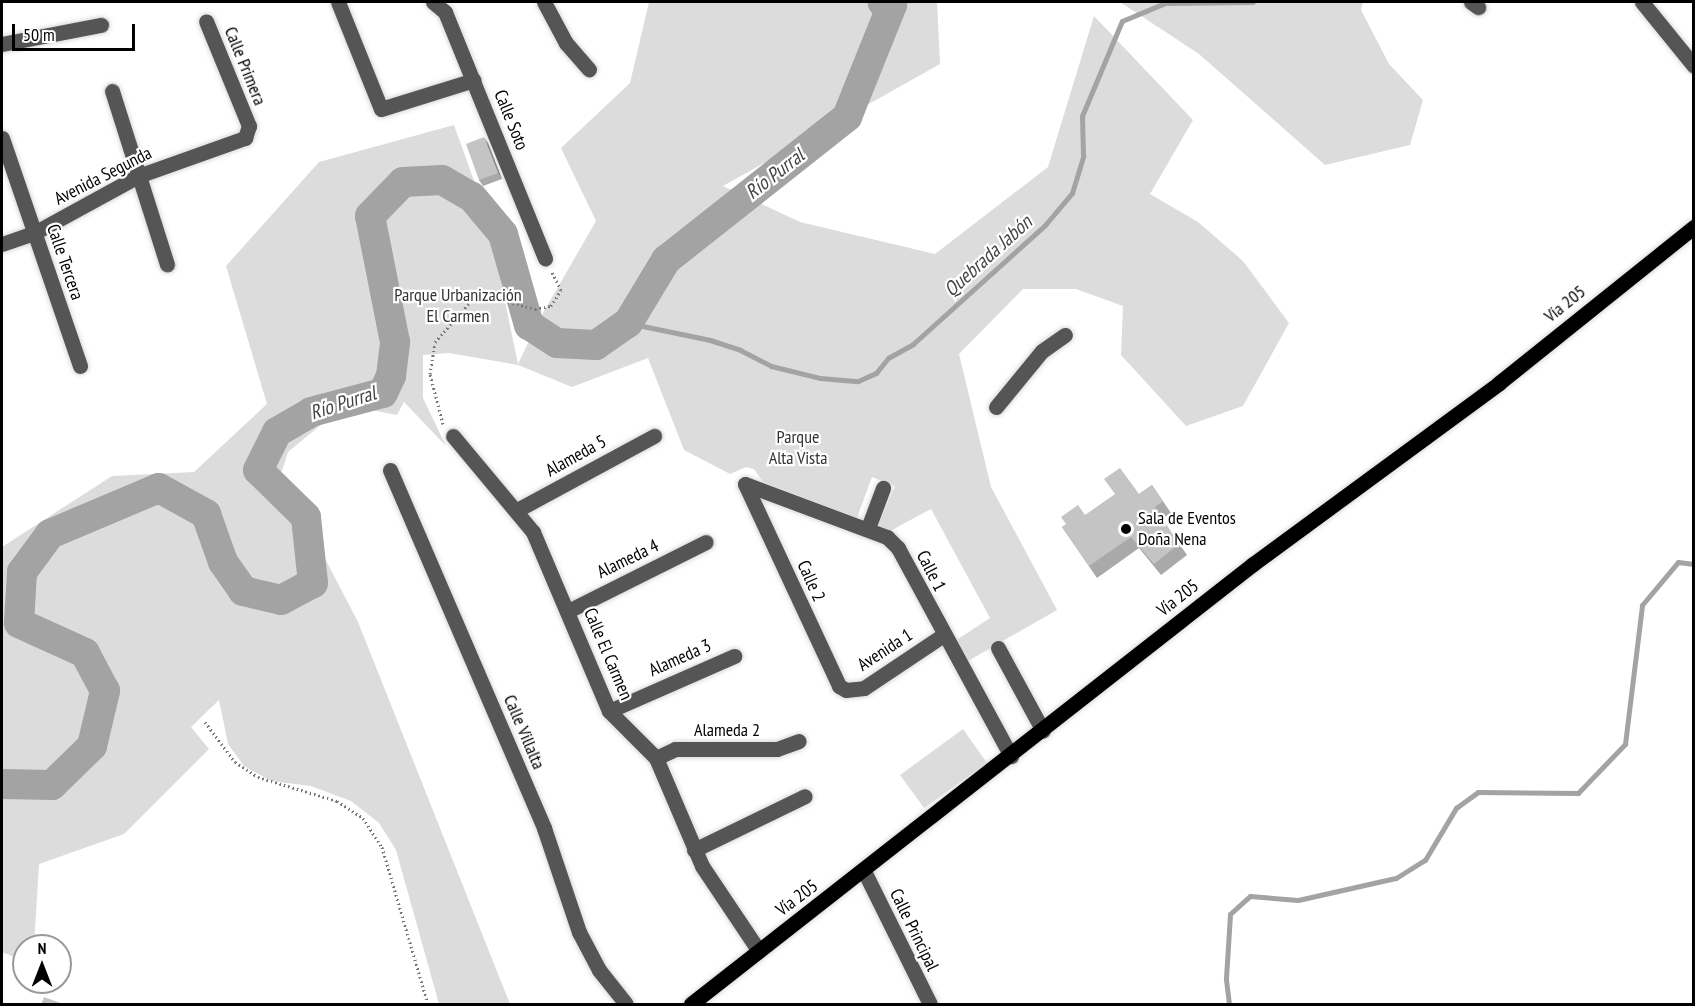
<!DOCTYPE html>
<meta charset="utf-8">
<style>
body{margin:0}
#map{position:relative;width:1695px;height:1006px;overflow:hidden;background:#fff;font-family:"PT Sans Narrow",sans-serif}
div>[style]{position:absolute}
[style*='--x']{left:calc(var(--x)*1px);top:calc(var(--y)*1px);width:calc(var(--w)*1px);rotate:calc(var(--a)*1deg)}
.green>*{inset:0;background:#dcdcdc}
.stream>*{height:5px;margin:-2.5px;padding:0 2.5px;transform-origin:2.5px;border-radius:2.5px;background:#a3a3a3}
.river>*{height:30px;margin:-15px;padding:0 15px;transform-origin:15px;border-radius:15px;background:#a3a3a3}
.path>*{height:3px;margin-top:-1.5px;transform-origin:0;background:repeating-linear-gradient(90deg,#777 0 1.5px,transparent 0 4.5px)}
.roads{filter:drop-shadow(0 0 2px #dbdbdb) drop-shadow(0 0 2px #dbdbdb)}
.minor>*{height:15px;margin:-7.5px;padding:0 7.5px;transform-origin:7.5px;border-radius:7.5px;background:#555}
.major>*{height:15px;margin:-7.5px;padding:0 7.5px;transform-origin:7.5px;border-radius:7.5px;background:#000}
.wall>*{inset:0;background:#a9a9a9}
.shaded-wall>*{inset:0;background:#898989}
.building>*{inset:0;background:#c4c4c4}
.dots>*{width:16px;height:16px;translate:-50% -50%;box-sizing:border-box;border:3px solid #fff;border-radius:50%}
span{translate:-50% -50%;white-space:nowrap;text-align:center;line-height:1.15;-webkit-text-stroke:4.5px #fff;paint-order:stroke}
.street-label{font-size:18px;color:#000}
.park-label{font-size:18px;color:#333}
.poi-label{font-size:18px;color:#000}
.left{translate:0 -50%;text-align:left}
.water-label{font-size:20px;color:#444;font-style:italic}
.frame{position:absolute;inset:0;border:3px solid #000;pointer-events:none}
.north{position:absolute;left:12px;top:934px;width:60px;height:60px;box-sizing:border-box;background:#fff;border:2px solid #999;border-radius:50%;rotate:0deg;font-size:16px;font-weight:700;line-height:24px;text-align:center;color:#000}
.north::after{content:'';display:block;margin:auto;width:21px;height:27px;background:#000;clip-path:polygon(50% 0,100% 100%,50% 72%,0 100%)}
.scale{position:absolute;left:12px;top:24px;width:123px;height:27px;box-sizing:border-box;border:3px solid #000;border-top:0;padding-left:8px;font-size:18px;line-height:21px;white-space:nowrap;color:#000;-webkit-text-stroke:4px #fff;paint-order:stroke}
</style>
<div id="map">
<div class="green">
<div style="clip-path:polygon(649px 2px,937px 2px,940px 64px,723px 186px,800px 222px,935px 254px,1048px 167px,1094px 16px,1193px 120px,1150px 194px,1198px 222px,1243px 261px,1289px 323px,1243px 406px,1186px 426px,1121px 355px,1123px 306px,1076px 289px,1023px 289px,959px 354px,991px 487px,1057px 610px,968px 661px,955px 641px,990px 618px,931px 509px,888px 532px,878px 525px,895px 486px,872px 477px,857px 518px,763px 482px,754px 469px,746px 467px,730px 474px,684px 450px,648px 358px,572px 387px,518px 365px,449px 353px,423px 355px,423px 398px,446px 446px,404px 402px,397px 415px,345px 405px,288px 452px,281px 474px,358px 622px,510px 1004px,439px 1004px,396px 850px,379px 823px,351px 801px,311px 786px,271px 781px,244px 766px,228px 744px,219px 700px,191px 727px,209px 749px,124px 834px,39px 864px,34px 946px,24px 946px,24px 961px,2px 952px,2px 547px,112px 476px,194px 472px,267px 404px,226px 266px,319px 162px,454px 125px,488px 220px,518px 364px,539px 320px,596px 221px,561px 148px,630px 83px)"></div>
<div style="clip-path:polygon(1120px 2px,1363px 2px,1361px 10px,1389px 64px,1423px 100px,1410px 145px,1325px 165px,1199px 54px)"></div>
<div style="clip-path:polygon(963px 729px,987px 763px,924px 808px,900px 775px)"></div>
</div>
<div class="stream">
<div style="--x:628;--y:323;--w:84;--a:11.7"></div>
<div style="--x:710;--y:340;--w:32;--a:18"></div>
<div style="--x:740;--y:350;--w:35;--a:27"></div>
<div style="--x:771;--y:366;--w:50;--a:13.8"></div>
<div style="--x:820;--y:378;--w:38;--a:5"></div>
<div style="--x:858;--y:381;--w:20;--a:-24"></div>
<div style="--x:876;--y:373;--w:19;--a:-51"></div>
<div style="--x:888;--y:358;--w:29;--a:-29"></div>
<div style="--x:913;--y:344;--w:178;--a:-42"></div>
<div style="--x:1045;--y:225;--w:42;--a:-49.8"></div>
<div style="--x:1072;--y:193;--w:39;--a:-73"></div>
<div style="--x:1083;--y:156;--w:40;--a:-91.4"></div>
<div style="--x:1082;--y:116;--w:103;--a:-67.2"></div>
<div style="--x:1122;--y:21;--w:47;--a:-22.7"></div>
<div style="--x:1165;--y:3;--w:88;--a:-0.7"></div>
<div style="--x:1229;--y:1004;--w:26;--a:-97"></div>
<div style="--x:1226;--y:978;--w:64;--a:-86.4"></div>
<div style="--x:1230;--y:914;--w:27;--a:-42"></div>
<div style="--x:1250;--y:896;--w:48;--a:4.8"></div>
<div style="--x:1298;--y:900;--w:100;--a:-12.7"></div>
<div style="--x:1396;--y:878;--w:34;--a:-32"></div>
<div style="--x:1425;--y:860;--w:61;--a:-59.2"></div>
<div style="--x:1456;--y:808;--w:27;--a:-36"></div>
<div style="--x:1478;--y:792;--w:100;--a:0.6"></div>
<div style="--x:1578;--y:793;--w:68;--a:-46.2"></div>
<div style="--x:1625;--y:744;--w:140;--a:-83"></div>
<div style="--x:1642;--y:605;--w:56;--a:-50.1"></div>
<div style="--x:1678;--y:562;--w:16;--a:7"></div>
</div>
<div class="river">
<div style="--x:2;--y:784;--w:50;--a:1.1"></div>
<div style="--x:52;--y:785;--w:56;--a:-44.3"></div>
<div style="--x:92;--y:746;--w:57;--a:-76.7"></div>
<div style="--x:105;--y:691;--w:43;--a:-117.8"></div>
<div style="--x:85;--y:653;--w:72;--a:-155.6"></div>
<div style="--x:19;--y:623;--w:51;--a:-86.6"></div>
<div style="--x:22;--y:572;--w:47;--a:-53.6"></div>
<div style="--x:50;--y:534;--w:118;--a:-22.9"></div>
<div style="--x:159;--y:488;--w:54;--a:29"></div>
<div style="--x:206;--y:514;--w:51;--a:70.5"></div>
<div style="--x:223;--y:562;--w:35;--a:55"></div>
<div style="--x:243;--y:591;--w:39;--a:13"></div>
<div style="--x:281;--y:600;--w:36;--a:-28"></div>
<div style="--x:313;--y:583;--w:66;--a:-96.1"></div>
<div style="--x:306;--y:517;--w:67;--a:-135.6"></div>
<div style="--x:258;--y:470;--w:42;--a:-63.4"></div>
<div style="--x:277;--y:432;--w:39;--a:-30"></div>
<div style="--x:311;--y:412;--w:74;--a:-14.8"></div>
<div style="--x:383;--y:393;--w:19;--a:-65"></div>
<div style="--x:391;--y:376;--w:34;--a:-83"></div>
<div style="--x:395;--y:342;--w:128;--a:-101.2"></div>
<div style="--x:370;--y:216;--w:47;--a:-45.9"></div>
<div style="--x:403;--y:182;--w:39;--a:-3"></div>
<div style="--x:442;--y:180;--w:34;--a:30"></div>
<div style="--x:472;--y:197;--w:48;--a:50"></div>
<div style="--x:503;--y:234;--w:95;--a:74.1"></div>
<div style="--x:529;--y:325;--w:33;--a:33"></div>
<div style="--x:557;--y:343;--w:39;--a:3"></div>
<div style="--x:596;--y:345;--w:39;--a:-35"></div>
<div style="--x:628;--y:323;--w:74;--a:-58.9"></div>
<div style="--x:666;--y:260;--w:231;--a:-38.3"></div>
<div style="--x:847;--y:117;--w:121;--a:-68.1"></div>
<div style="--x:892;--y:5;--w:10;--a:-163"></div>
</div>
<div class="path">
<div style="--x:443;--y:424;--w:52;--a:-104.6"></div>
<div style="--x:430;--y:374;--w:32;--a:-81"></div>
<div style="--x:435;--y:342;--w:65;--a:-48.7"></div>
<div style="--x:478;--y:293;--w:59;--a:15.7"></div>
<div style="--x:535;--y:309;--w:16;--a:-11"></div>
<div style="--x:551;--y:306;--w:19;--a:-58"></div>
<div style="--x:561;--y:290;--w:22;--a:-117"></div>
<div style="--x:205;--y:722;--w:50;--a:53.1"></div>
<div style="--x:235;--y:762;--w:27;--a:33"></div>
<div style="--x:258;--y:777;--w:83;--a:16.9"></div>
<div style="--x:337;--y:801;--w:31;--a:33"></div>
<div style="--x:363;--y:818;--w:35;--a:57"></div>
<div style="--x:382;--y:847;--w:164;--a:73.7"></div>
</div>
<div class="roads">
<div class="minor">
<div style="--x:338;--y:2;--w:115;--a:68.1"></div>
<div style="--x:381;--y:109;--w:97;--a:-17.3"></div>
<div style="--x:433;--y:2;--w:16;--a:40"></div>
<div style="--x:445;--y:12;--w:266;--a:67.9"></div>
<div style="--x:544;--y:2;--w:47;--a:61.8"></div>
<div style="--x:566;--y:43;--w:35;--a:49"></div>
<div style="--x:1471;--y:2;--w:9;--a:36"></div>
<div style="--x:1642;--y:2;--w:82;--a:50.9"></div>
<div style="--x:2;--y:44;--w:101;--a:-10.9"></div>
<div style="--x:112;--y:91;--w:182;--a:72.4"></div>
<div style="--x:2;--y:138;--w:241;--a:71.1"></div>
<div style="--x:2;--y:244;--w:34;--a:-19"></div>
<div style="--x:34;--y:233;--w:119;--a:-28.7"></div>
<div style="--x:138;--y:176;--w:114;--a:-19.6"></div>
<div style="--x:245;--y:138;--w:13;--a:-72"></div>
<div style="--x:249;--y:126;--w:113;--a:-112.3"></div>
<div style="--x:996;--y:407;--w:72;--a:-50.6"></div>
<div style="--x:1042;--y:351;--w:28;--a:-35"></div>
<div style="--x:453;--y:436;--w:125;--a:50.2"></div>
<div style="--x:533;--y:532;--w:194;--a:67"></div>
<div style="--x:609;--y:711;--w:66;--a:45"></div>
<div style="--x:656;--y:758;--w:117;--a:66.9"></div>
<div style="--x:702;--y:866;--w:102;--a:56.2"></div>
<div style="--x:390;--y:470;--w:390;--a:66.7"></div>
<div style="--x:544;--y:828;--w:110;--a:71.4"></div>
<div style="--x:579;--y:932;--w:43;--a:62.2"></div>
<div style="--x:599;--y:970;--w:43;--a:51.5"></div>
<div style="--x:745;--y:484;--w:152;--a:20.5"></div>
<div style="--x:887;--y:537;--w:16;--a:45"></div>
<div style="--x:898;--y:548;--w:237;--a:61.5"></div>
<div style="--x:745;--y:484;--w:223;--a:65"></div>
<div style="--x:839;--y:686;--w:8;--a:30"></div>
<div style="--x:846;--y:690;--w:18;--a:-6"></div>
<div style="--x:864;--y:688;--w:94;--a:-33.7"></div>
<div style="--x:517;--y:510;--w:156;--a:-28.4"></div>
<div style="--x:868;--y:528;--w:43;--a:-69.4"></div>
<div style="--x:568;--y:611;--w:154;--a:-26.6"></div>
<div style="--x:998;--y:648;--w:94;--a:61.5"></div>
<div style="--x:609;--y:711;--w:137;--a:-23.7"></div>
<div style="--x:656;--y:758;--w:21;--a:-25"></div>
<div style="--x:675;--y:749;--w:102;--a:0"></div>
<div style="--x:777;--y:749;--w:23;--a:-20"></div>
<div style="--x:694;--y:850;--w:123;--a:-25.9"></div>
<div style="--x:864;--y:871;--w:148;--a:63.6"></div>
</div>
<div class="major">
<div style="--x:691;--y:1004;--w:714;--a:-38.06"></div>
<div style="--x:1253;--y:564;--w:305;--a:-36.3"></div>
<div style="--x:1499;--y:383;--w:250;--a:-38.7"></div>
</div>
</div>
<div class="wall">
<div style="clip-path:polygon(488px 143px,502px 179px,483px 186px,479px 180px)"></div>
<div style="clip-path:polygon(1152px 485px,1171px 513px,1162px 519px,1187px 555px,1161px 575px,1139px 548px,1097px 578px,1062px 527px,1085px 515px,1139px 494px)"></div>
</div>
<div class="shaded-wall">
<div style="clip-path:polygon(484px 137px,488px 143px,502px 179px,498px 173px)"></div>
</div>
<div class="building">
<div style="clip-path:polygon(484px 137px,498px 173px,479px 180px,466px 144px)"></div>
<div style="clip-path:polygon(1120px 468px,1139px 494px,1152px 485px,1163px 501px,1155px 507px,1179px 544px,1154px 564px,1131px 537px,1089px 566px,1062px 527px,1066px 524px,1061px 517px,1078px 505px,1085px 515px,1115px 494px,1104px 479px)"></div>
<div style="clip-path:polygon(44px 997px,66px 1005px,41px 1005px)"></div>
</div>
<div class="dots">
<div style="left:1126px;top:529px;background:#000"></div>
</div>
<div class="street-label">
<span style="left:245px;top:66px;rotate:68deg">Calle Primera</span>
<span style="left:511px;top:120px;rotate:68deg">Calle Soto</span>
<span style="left:103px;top:176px;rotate:-27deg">Avenida Segunda</span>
<span style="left:65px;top:262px;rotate:71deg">Calle Tercera</span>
<span style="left:1565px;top:304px;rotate:-39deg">Vía 205</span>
<span style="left:576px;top:456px;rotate:-29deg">Alameda 5</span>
<span style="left:628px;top:559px;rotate:-26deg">Alameda 4</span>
<span style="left:931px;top:571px;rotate:63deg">Calle 1</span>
<span style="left:811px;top:581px;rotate:66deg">Calle 2</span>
<span style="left:1178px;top:598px;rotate:-38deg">Vía 205</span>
<span style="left:885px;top:650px;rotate:-33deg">Avenida 1</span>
<span style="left:608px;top:654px;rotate:67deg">Calle El Carmen</span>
<span style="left:680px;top:658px;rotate:-24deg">Alameda 3</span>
<span style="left:727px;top:730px">Alameda 2</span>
<span style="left:524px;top:732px;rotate:67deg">Calle Villalta</span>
<span style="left:797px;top:898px;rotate:-37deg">Vía 205</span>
<span style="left:914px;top:930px;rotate:64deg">Calle Principal</span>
</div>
<div class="park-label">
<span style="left:458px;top:306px">Parque Urbanización<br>El Carmen</span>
<span style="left:798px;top:448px">Parque<br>Alta Vista</span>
</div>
<div class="poi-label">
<span class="left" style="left:1138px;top:529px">Sala de Eventos<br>Doña Nena</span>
</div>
<div class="water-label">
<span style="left:775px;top:174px;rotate:-38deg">Río Purral</span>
<span style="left:988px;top:256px;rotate:-42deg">Quebrada Jabón</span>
<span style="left:343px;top:403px;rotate:-18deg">Río Purral</span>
</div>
<div class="frame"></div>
<div class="north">N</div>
<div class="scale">50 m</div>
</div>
